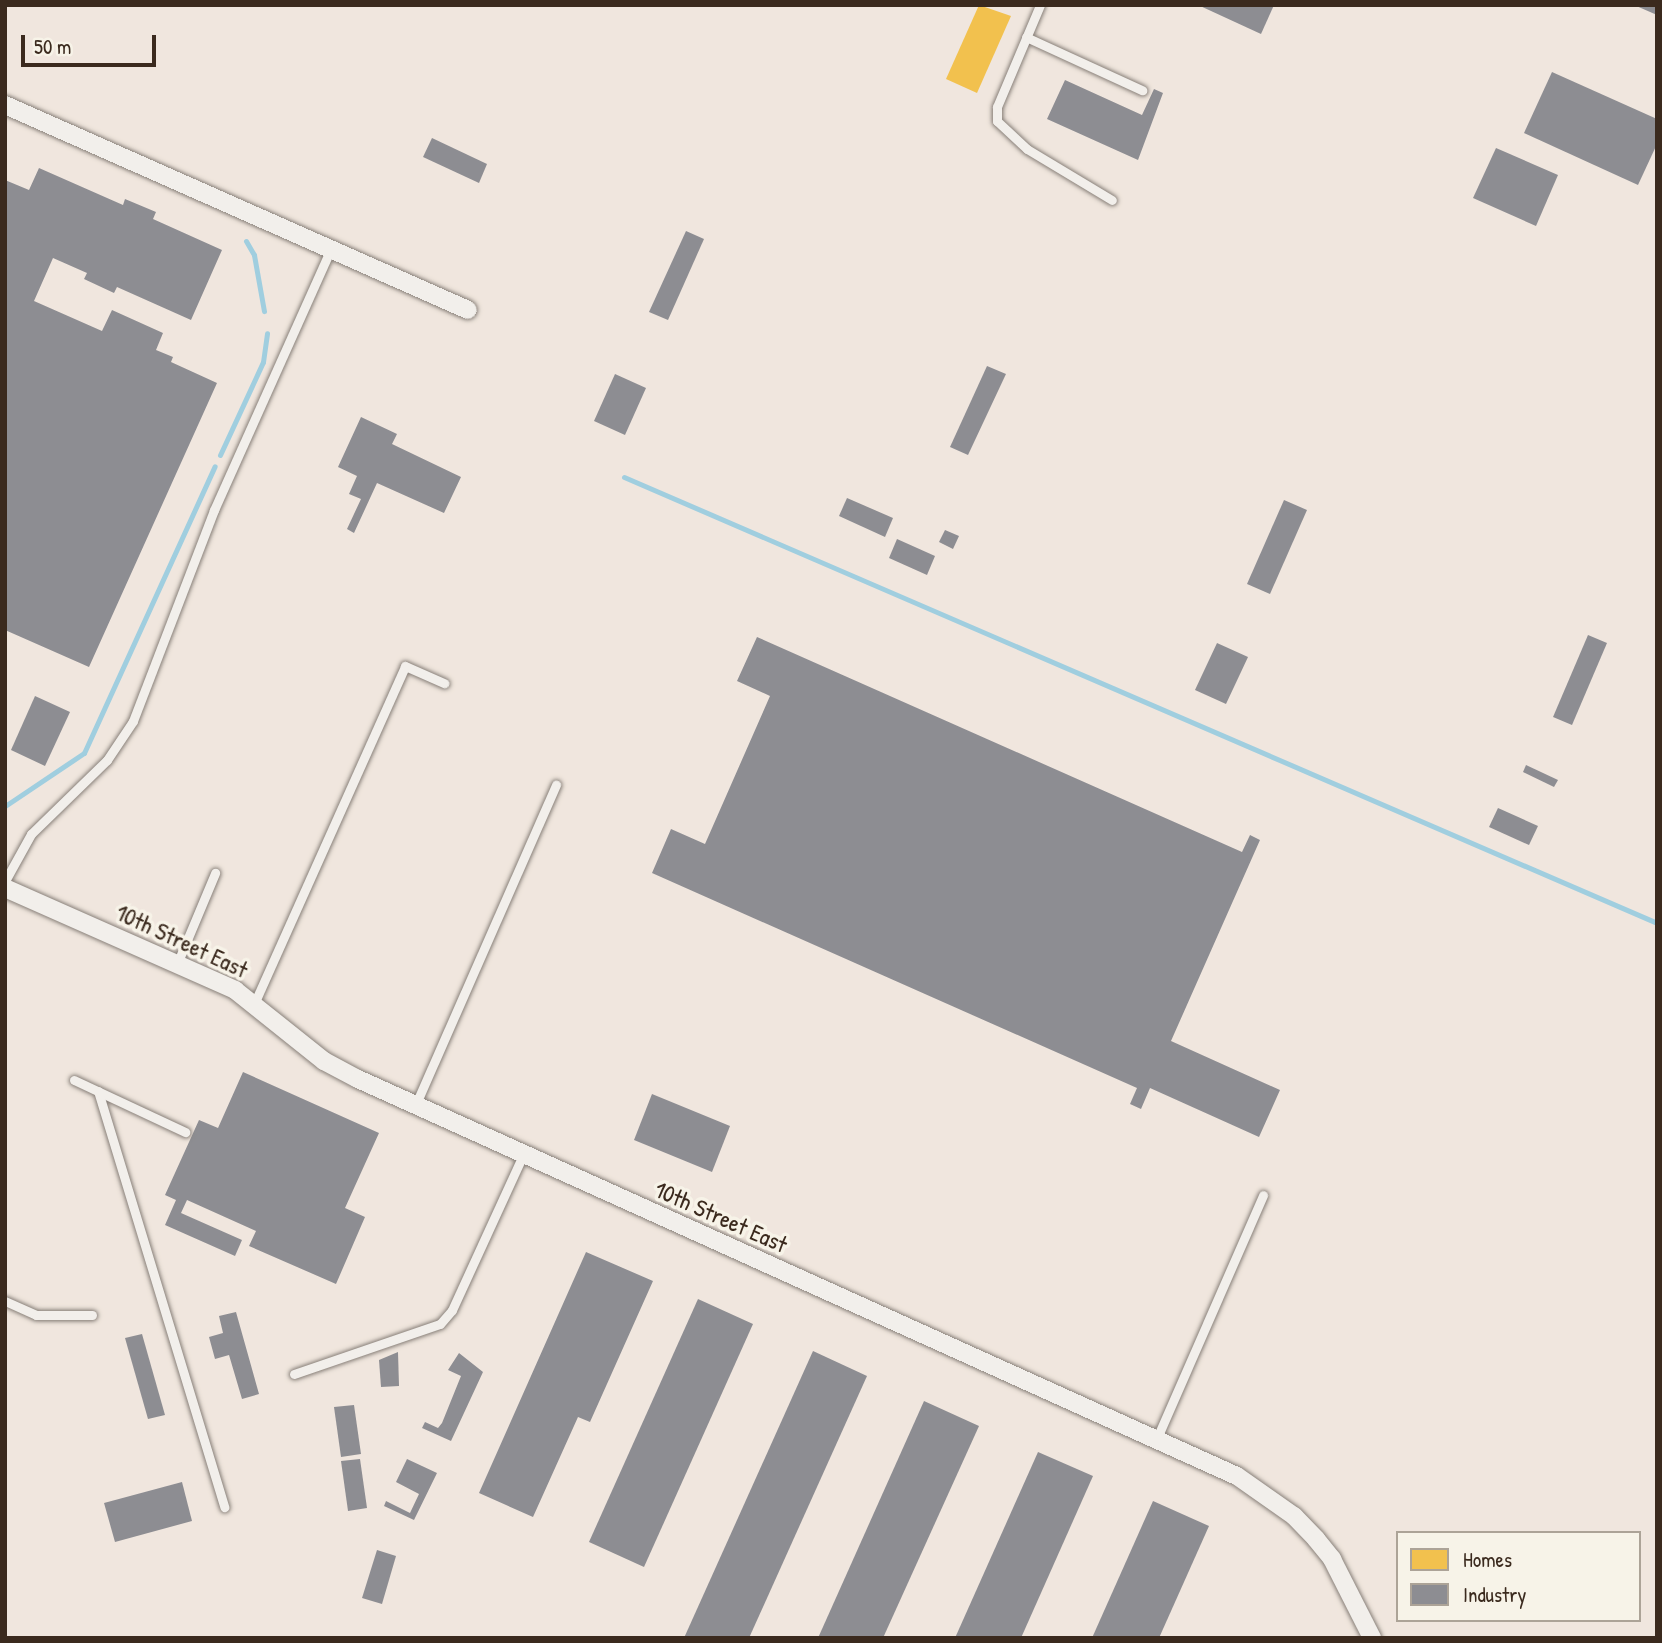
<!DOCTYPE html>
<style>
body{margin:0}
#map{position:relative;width:1662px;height:1643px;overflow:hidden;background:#f0e6de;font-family:"Patrick Hand",sans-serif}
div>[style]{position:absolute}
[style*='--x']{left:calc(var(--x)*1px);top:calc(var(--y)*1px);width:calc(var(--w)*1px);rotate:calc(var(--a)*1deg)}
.homes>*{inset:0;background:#f2c14e}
.industry>*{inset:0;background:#8d8d92}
.stream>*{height:5px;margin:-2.5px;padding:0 2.5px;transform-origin:2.5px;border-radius:2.5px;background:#a0cedf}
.roads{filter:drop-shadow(0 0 2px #888079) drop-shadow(0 0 2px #888079)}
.service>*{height:9px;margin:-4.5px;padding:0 4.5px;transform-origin:4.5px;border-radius:4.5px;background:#f2efeb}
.minor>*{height:18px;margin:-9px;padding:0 9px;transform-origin:9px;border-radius:9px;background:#f2efeb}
span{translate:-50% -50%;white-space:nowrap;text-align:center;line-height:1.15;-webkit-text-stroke:7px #f7f3e8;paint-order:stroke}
.street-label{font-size:24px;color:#3b2a1e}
.frame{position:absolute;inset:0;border:7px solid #3b2a1e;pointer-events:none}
.legend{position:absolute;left:1396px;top:1531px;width:245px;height:91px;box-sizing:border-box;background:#f7f3e8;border:2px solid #aca397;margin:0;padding:9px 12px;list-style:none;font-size:21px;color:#3b2a1e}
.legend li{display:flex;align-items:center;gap:14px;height:35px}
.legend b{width:35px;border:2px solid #aca397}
.scale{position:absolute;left:21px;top:35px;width:135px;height:32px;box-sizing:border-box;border:4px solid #3b2a1e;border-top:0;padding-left:9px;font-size:21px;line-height:24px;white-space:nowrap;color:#3b2a1e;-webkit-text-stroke:5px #f7f3e8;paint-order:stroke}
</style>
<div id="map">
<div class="homes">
<div style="clip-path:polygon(979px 5px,1011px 16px,977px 93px,946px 79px)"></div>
</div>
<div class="industry">
<div style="clip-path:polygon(1198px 5px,1274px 5px,1261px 34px)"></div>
<div style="clip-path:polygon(1634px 5px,1657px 5px,1657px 15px)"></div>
<div style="clip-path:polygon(1552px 72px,1657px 119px,1657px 144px,1638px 185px,1524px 133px)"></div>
<div style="clip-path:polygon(1065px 80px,1142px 115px,1154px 89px,1163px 93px,1138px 160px,1047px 119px)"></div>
<div style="clip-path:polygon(432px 138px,487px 164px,479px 183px,423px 157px)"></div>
<div style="clip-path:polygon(1496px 148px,1558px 175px,1536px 226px,1473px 198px)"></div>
<div style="clip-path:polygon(39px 168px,123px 205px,125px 199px,156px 212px,153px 219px,222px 250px,191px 320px,117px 287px,114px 293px,84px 279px,87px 273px,53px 258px,34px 301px,102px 331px,112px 310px,163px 333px,156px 350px,173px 357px,171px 362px,217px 383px,89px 667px,5px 630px,5px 180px,29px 190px)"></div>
<div style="clip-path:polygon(686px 231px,704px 239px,668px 320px,649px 312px)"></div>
<div style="clip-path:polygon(987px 366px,1006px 374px,968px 455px,950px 447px)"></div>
<div style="clip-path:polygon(615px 374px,646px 388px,625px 435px,594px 421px)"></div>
<div style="clip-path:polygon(361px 417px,397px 434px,392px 444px,461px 477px,444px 513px,377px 483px,354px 533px,347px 529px,361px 499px,349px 494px,357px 476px,338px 467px)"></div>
<div style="clip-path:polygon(847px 498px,893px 518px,885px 537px,839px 516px)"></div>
<div style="clip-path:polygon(1284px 500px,1307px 510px,1270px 594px,1247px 584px)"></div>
<div style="clip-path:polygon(945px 530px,959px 536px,953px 549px,939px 542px)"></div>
<div style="clip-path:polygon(897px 539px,935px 556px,927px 575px,889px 558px)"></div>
<div style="clip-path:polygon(1588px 635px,1607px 643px,1572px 725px,1553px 717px)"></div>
<div style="clip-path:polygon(757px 637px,1242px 852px,1250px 835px,1260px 840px,1171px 1041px,1280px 1090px,1259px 1137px,1150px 1088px,1141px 1109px,1130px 1104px,1137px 1088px,652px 873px,671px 829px,705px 844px,770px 696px,737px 681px)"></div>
<div style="clip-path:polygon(1217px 643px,1248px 657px,1226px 704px,1195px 690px)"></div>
<div style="clip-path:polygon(35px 696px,70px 712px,45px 766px,11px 750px)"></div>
<div style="clip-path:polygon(1526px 765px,1558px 780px,1554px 787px,1523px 772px)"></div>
<div style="clip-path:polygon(1498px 808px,1538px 826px,1529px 845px,1489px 827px)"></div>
<div style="clip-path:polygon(243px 1072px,379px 1133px,345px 1208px,365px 1217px,336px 1284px,249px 1246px,256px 1231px,187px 1200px,181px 1213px,242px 1240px,235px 1256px,165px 1225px,176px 1200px,165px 1195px,199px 1120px,218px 1128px)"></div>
<div style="clip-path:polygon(652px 1094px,730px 1126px,712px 1172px,634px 1140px)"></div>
<div style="clip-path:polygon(586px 1252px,653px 1281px,590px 1422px,578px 1417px,533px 1517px,479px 1493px)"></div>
<div style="clip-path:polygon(698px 1299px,753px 1324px,644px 1567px,589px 1542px)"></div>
<div style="clip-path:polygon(236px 1312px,259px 1394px,242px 1399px,229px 1355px,215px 1359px,209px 1337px,223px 1333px,219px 1316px)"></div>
<div style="clip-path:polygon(142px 1334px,165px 1415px,148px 1419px,125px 1338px)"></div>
<div style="clip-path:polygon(813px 1351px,867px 1376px,749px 1638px,684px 1638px)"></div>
<div style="clip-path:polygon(398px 1352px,399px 1386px,381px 1387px,379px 1360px)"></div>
<div style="clip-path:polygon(459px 1353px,483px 1372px,451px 1441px,422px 1428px,425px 1422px,438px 1428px,442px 1423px,461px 1376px,448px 1370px)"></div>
<div style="clip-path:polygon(924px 1401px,979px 1426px,883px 1638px,818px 1638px)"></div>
<div style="clip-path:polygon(354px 1405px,361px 1454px,341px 1457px,334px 1407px)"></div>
<div style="clip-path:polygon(1038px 1452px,1093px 1476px,1021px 1638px,955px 1638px)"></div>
<div style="clip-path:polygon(360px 1459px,367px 1508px,348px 1511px,341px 1461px)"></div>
<div style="clip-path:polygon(407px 1459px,437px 1473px,414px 1520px,384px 1506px,386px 1501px,410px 1513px,419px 1494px,396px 1482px)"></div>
<div style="clip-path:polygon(182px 1482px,192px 1521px,115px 1542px,104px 1503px)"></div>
<div style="clip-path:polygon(1153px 1501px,1209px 1526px,1159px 1638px,1092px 1638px)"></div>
<div style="clip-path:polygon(377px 1550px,396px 1556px,382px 1604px,362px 1598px)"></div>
</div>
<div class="stream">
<div style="--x:246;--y:241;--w:16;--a:60"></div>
<div style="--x:254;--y:255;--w:57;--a:79.9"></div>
<div style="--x:220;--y:455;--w:102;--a:-65.2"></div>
<div style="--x:263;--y:362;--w:29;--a:-82"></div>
<div style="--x:624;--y:477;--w:1125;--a:23.35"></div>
<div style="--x:5;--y:806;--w:95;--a:-33.9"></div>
<div style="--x:84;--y:753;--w:315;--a:-65.5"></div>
</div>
<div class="roads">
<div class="service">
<div style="--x:1040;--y:5;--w:111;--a:112.9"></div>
<div style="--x:997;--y:107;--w:14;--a:90"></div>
<div style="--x:997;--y:121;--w:41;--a:43"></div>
<div style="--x:1027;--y:149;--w:99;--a:31"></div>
<div style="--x:1026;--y:37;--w:128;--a:24.6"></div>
<div style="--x:5;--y:881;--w:54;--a:-61"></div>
<div style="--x:31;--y:834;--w:106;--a:-44.2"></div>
<div style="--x:107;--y:760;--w:47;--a:-56.3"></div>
<div style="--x:133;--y:721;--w:226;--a:-69"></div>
<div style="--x:214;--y:510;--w:286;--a:-65.9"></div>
<div style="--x:177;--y:964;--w:99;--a:-67.3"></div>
<div style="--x:254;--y:1004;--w:370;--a:-65.9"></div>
<div style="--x:405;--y:666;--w:43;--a:23.6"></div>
<div style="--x:74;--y:1080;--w:123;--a:25.1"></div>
<div style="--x:98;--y:1091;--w:435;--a:73.1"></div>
<div style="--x:415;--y:1106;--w:351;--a:-66.3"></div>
<div style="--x:5;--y:1301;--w:34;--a:24"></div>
<div style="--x:36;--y:1315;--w:56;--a:0"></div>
<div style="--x:294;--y:1374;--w:154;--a:-18.9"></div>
<div style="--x:440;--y:1324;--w:18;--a:-49"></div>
<div style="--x:452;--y:1310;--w:170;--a:-65.4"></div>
<div style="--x:1157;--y:1438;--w:265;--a:-66.4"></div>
</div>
<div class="minor">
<div style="--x:5;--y:105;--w:506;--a:23.88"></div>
<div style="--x:5;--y:888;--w:252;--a:23.9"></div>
<div style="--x:235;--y:990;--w:114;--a:38.6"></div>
<div style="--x:324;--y:1061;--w:38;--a:28"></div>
<div style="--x:358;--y:1079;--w:964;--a:24.31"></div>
<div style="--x:1237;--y:1476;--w:70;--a:35.1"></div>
<div style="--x:1294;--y:1516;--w:32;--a:46"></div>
<div style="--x:1316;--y:1539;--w:26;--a:51"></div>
<div style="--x:1332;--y:1559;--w:89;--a:63.1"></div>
</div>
</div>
<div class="street-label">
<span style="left:182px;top:941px;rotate:25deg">10th Street East</span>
<span style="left:721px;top:1217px;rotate:24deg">10th Street East</span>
</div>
<div class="frame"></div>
<ul class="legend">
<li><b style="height:19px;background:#f2c14e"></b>Homes</li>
<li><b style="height:19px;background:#8d8d92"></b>Industry</li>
</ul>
<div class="scale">50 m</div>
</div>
